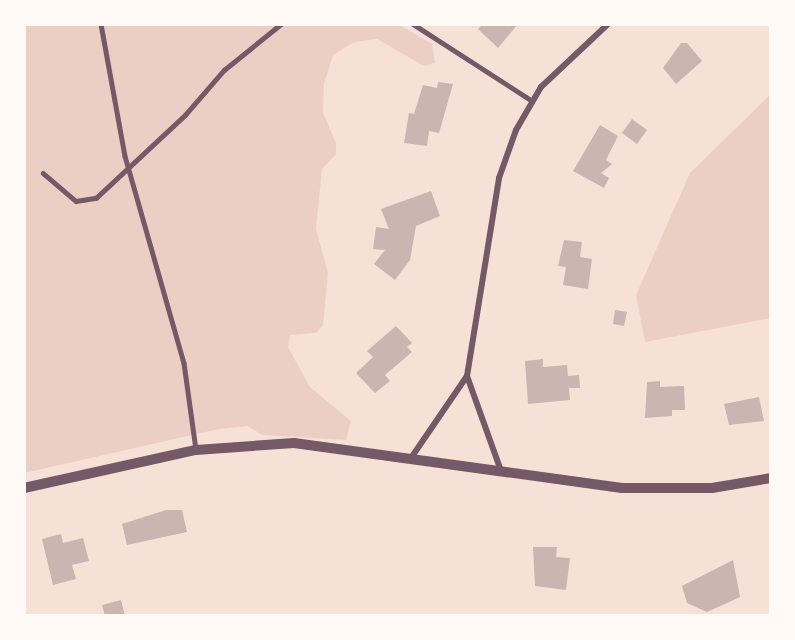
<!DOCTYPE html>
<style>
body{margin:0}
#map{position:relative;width:795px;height:640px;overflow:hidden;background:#f7e1d7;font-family:"Titillium Web",sans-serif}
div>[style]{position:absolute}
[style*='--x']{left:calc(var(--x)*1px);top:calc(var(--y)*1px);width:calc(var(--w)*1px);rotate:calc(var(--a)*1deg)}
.green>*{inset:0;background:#ebcfc5}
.building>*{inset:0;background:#ccb4b1}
.service>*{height:4.5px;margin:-2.25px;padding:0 2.25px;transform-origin:2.25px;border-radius:2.25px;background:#755966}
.minor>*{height:6px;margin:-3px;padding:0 3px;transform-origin:3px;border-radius:3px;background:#755966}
.tertiary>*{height:10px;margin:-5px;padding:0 5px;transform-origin:5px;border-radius:5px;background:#755966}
span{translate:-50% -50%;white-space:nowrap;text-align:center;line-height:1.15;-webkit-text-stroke:5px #fffaf5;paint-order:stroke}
.frame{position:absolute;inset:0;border:26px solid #fffaf5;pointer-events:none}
</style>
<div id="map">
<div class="green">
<div style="clip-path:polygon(24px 24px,398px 24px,432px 44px,435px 63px,424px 66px,377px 39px,354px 42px,333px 55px,324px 84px,323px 113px,336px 143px,336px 154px,322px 169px,316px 229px,328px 273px,323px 325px,316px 333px,290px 335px,288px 347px,310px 387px,351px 421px,346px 440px,262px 435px,248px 426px,219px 429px,24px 473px)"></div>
<div style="clip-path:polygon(771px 94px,771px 318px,645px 342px,636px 295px,690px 173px)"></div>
</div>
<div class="building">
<div style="clip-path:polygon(483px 24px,518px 24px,498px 48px,478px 29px)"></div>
<div style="clip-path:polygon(681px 43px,687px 43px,702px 61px,676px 84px,663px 68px)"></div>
<div style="clip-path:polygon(438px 82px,453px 84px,439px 133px,429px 131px,427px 146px,404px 143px,409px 113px,414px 114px,423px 85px,437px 88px)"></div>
<div style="clip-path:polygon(632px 119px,647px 130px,637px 144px,622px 133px)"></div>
<div style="clip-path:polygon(600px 125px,618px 136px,606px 160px,612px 164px,601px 173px,609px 178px,604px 188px,573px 171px)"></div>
<div style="clip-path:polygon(431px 191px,440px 216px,416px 226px,410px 260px,395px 280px,374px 264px,385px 250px,373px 249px,376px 227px,389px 229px,381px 209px)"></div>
<div style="clip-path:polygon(564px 240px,582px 242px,580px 257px,592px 259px,588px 289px,563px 285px,566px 267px,558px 266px)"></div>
<div style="clip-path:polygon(615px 310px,627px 312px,624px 326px,613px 324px)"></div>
<div style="clip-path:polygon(396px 326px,412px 343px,407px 347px,412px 352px,385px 375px,390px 381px,375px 393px,356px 373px,373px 357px,367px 351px)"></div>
<div style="clip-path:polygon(543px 359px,543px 367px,567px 365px,568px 376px,579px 375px,580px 388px,569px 388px,570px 400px,528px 404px,525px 361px)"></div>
<div style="clip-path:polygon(660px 381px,660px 387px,684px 386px,685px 410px,672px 410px,672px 416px,645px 418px,647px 382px)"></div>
<div style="clip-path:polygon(759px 397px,764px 421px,729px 425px,724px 404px)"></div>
<div style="clip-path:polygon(166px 510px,182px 510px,187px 532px,127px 545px,122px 524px)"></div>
<div style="clip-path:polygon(61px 534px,63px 543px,83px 538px,89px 561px,72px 565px,76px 579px,53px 585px,42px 539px)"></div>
<div style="clip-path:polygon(533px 547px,557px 547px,556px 557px,570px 558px,566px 590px,535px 586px)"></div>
<div style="clip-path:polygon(733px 560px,740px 597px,707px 612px,687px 603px,682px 586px)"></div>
<div style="clip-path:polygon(121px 600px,125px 616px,105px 616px,102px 605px)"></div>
</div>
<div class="service">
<div style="--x:101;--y:24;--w:134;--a:79.7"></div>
<div style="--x:125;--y:156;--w:215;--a:74.1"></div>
<div style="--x:184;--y:363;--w:88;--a:82.1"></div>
<div style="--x:413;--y:24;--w:140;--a:32.8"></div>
<div style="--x:43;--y:173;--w:43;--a:40.3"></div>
<div style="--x:76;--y:201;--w:20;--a:-9"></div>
<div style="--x:96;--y:198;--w:122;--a:-43"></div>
<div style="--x:185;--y:115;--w:60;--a:-49.1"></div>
<div style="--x:224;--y:70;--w:73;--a:-38.9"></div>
</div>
<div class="minor">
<div style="--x:467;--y:376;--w:101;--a:70.3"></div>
<div style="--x:411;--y:458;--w:99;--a:-55.7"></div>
<div style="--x:467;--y:376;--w:201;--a:-80.8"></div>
<div style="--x:499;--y:178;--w:51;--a:-70.5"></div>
<div style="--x:516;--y:130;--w:50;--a:-59.8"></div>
<div style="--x:541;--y:87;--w:92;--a:-43.2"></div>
</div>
<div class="tertiary">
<div style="--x:24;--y:488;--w:176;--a:-12.5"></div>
<div style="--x:196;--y:450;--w:98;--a:-4.1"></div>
<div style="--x:294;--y:443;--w:331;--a:7.8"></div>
<div style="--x:622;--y:488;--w:90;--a:0"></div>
<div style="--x:712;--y:488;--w:60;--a:-9.6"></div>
</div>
<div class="frame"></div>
</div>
